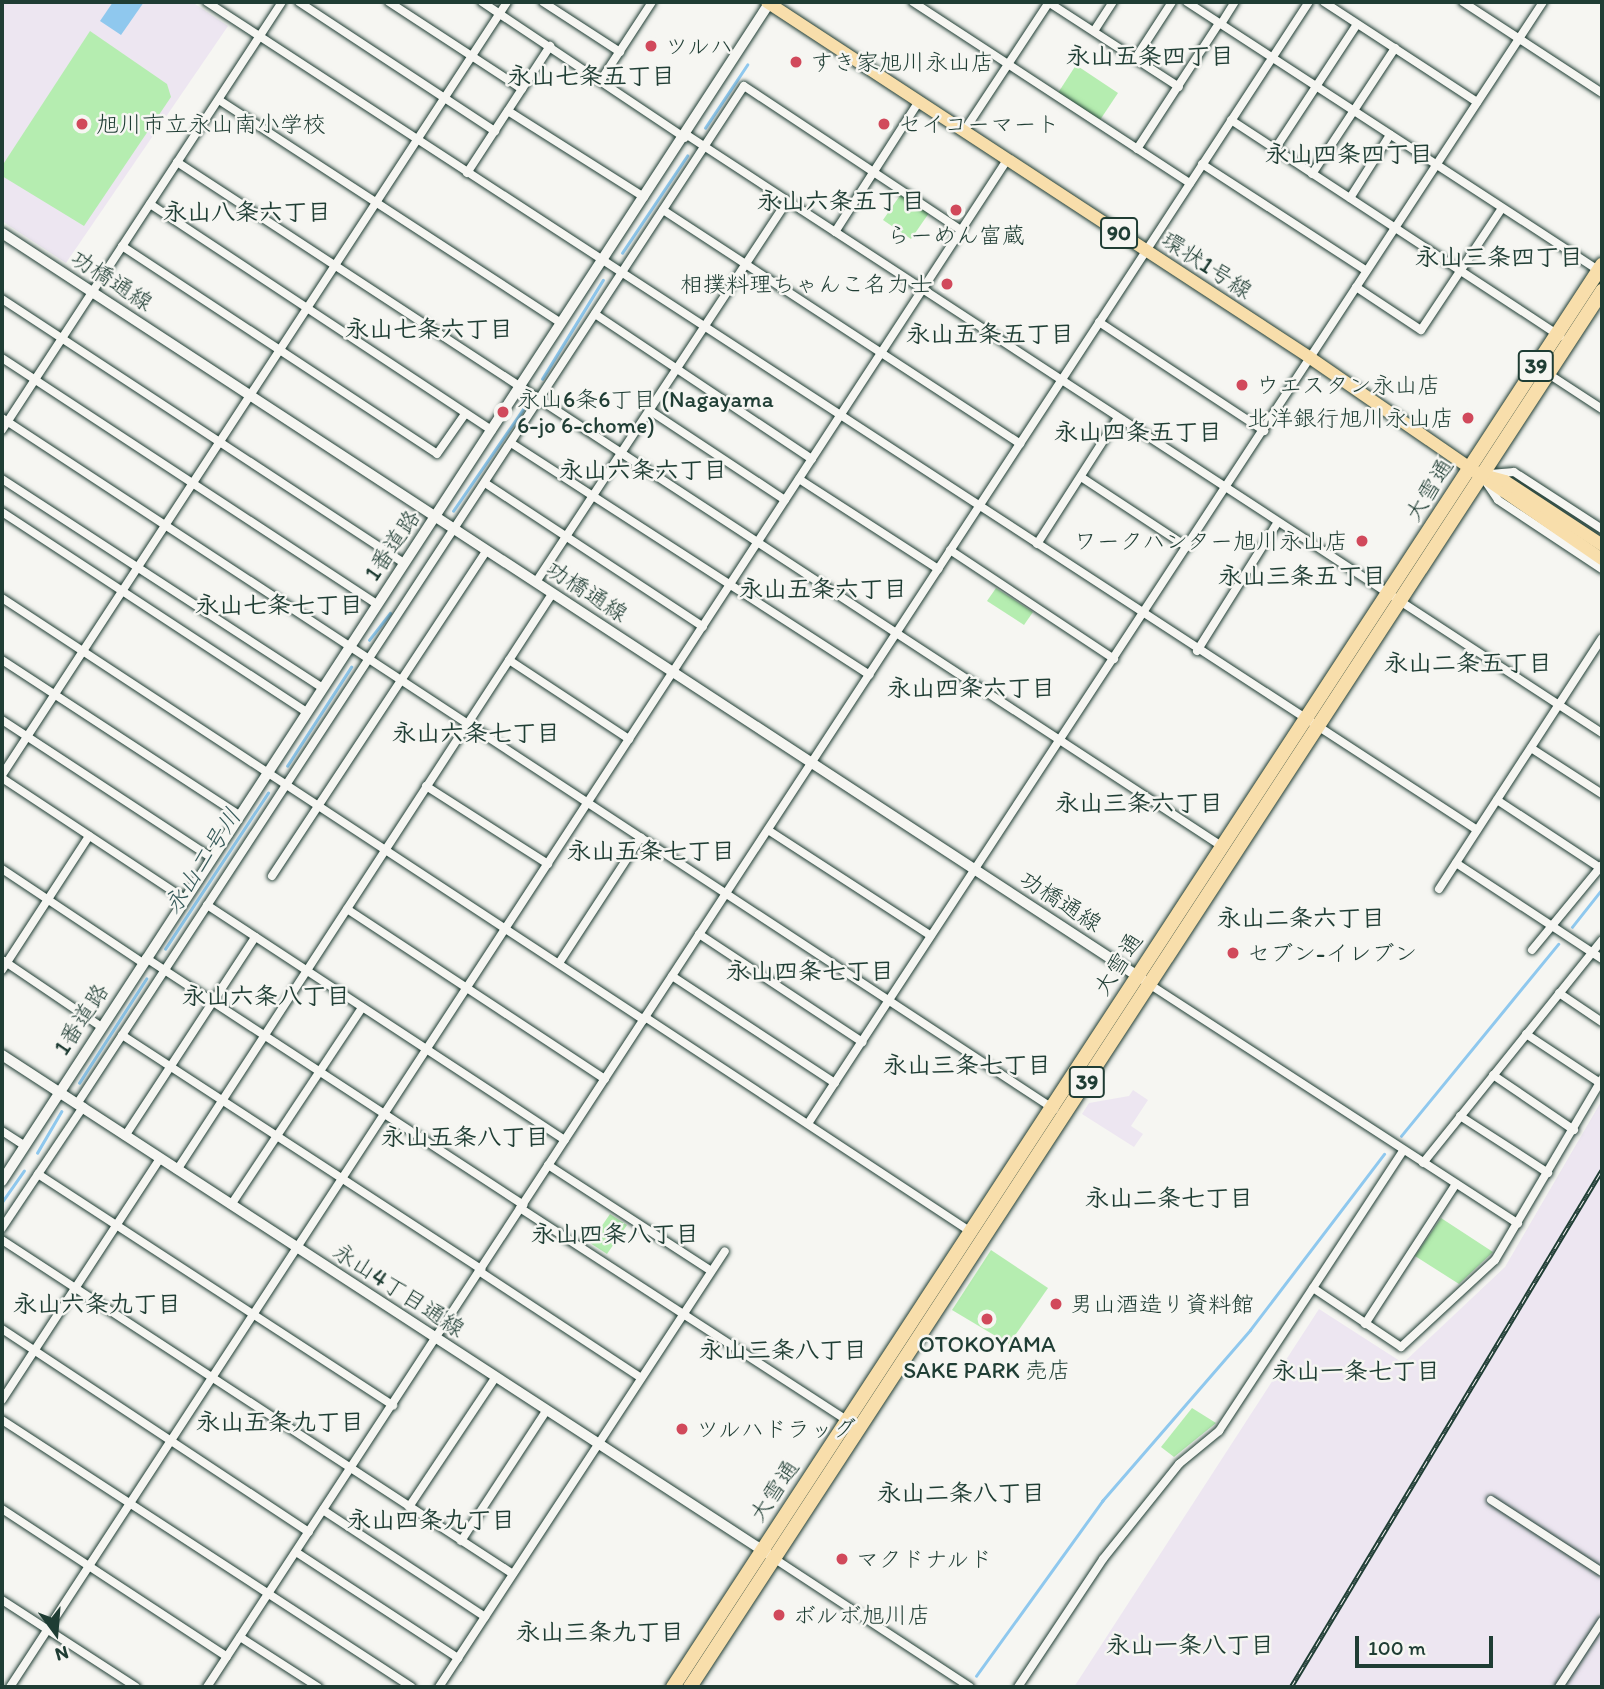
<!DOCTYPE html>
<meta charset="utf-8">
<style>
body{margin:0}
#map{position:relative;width:1604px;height:1689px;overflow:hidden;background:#f6f6f2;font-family:Itim,"Klee One",sans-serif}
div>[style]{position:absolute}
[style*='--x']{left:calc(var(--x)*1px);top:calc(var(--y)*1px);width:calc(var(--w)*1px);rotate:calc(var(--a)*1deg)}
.built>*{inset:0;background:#ede6f1}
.green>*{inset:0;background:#b5edb0}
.water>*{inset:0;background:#8fc8ee}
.stream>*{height:2.5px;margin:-1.25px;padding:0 1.25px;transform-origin:1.25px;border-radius:1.25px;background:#8fc8ee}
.roads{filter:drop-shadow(0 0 2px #1f3d34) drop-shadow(0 0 2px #1f3d34)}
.street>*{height:8px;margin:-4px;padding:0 4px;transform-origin:4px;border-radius:4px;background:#f6f6f2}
.secondary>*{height:10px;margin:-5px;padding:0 5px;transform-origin:5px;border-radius:5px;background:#f6f6f2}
.primary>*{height:12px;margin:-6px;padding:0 6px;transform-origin:6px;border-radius:6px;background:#f8deab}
.highway>*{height:14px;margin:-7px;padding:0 7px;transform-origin:7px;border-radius:7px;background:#f8deab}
.rail>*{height:5px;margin-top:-2.5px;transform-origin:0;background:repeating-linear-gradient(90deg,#f6f6f2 0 8px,#1f3d34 0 16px);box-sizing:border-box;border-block:2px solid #1f3d34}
.dots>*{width:19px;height:19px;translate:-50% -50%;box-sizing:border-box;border:4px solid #f6f6f2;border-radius:50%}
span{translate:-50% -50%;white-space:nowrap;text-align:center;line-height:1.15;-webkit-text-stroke:5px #f6f6f2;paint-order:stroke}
.shield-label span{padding:2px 5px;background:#f6f6f2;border:2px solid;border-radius:5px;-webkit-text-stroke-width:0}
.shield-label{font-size:21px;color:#1f3d34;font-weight:700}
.poi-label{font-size:23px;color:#1f3d34}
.left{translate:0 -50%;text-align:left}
.right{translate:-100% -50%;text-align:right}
.street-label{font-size:23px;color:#1f3d34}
.neighbourhood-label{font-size:24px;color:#1f3d34;font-weight:700}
.water-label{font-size:24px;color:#355959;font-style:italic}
.frame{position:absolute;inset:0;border:4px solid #1f3d34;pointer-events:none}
.north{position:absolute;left:21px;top:1598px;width:70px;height:70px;-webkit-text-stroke:5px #f6f6f2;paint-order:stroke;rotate:164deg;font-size:19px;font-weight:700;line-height:28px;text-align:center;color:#1f3d34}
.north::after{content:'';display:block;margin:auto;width:24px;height:32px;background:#1f3d34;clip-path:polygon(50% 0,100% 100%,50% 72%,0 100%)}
.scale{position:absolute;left:1355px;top:1636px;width:138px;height:32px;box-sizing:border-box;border:4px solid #1f3d34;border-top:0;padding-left:9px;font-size:21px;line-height:24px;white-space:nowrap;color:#1f3d34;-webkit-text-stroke:5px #f6f6f2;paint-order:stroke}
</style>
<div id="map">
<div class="built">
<div style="clip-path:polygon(3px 2px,192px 2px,228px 26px,66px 263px,2px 221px)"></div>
<div style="clip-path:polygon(1133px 1090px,1148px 1100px,1131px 1126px,1143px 1134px,1134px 1147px,1082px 1114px,1089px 1103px,1129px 1096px)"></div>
<div style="clip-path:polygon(1602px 1100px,1602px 1687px,1074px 1687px,1319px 1309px,1403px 1363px,1505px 1267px)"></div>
</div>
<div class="green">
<div style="clip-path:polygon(90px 31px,167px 84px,171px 97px,84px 226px,2px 176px,2px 166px)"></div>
<div style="clip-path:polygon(1076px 65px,1118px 93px,1098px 123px,1056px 96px)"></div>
<div style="clip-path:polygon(901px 194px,929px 213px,911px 239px,883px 220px)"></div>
<div style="clip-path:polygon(996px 588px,1033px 612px,1024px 625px,987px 601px)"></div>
<div style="clip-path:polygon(610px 1214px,627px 1225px,607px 1254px,590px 1243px)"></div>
<div style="clip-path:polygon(1441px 1218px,1493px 1252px,1459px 1284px,1415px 1256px)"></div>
<div style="clip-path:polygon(991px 1250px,1048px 1288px,1009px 1344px,952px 1310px)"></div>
<div style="clip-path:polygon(1192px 1408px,1216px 1423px,1174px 1457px,1161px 1447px)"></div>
</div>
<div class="water">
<div style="clip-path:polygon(113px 2px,144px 2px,121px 35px,100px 21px)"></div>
</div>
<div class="stream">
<div style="--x:705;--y:128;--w:76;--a:-56.3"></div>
<div style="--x:622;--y:253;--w:117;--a:-56.2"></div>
<div style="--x:542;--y:379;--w:116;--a:-58.4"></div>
<div style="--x:453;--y:511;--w:124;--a:-55.5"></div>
<div style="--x:369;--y:640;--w:34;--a:-52"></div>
<div style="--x:287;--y:766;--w:118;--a:-57.1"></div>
<div style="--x:1572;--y:927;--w:48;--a:-51.7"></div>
<div style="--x:165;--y:949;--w:187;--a:-56.6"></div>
<div style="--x:79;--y:1083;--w:124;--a:-57.2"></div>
<div style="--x:1401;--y:1136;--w:248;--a:-50.7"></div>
<div style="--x:37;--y:1153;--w:48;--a:-59.7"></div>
<div style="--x:2;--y:1202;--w:38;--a:-55"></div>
<div style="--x:976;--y:1676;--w:216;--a:-54.2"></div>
<div style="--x:1102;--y:1501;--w:226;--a:-49.1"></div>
<div style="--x:1250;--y:1330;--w:221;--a:-52.7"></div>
</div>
<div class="roads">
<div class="street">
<div style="--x:207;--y:2;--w:1516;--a:33.1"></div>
<div style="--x:299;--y:2;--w:235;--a:33.4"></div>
<div style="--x:389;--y:2;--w:159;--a:33.2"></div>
<div style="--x:482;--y:2;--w:244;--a:33.8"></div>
<div style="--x:543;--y:2;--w:92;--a:33"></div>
<div style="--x:913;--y:2;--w:331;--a:33.2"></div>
<div style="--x:1048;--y:2;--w:156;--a:33"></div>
<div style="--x:1187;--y:2;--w:494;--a:33.1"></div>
<div style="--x:1324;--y:2;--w:183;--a:33.2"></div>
<div style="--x:1463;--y:2;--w:166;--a:33.2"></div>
<div style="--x:1221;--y:24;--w:26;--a:-58"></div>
<div style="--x:1094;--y:31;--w:35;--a:-57"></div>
<div style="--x:1135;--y:59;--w:68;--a:-57"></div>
<div style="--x:601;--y:80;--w:93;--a:-56.8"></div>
<div style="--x:219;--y:100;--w:408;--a:33.1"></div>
<div style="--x:508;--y:111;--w:161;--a:32.3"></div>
<div style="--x:1231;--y:120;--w:394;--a:33.3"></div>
<div style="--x:964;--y:131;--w:154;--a:-56.6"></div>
<div style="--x:687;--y:135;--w:1093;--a:33.17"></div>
<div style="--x:1137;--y:149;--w:150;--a:-56.9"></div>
<div style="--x:1275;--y:149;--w:149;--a:-56.7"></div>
<div style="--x:177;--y:162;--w:1250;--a:33.22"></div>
<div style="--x:1202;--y:164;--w:194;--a:33"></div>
<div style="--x:467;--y:173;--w:152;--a:-56.8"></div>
<div style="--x:1312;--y:174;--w:151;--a:-56.6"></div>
<div style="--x:1350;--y:198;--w:75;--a:-57.6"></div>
<div style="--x:150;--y:204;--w:410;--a:33.5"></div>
<div style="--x:663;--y:210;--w:427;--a:33.2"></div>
<div style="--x:835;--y:232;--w:156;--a:-57.3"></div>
<div style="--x:122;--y:246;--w:377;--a:33.4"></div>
<div style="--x:437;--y:454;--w:49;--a:-55"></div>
<div style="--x:1356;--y:287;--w:78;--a:33.5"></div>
<div style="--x:1421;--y:330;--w:146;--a:-56.4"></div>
<div style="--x:2;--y:299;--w:481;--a:33.3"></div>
<div style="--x:595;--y:314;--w:261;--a:33.8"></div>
<div style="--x:1099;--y:322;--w:198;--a:33.4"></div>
<div style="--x:2;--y:358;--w:448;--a:33.3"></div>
<div style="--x:1547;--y:373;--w:66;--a:33.2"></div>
<div style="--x:649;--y:410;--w:163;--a:33.5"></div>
<div style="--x:2;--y:418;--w:1259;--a:33.3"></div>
<div style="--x:2;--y:430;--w:511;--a:-56.81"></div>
<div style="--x:511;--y:443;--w:427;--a:32.9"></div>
<div style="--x:1490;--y:474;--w:24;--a:-5"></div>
<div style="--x:1514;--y:472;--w:105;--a:32.9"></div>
<div style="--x:1081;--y:477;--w:127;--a:33.4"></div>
<div style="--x:2;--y:479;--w:383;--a:33.1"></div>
<div style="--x:799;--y:479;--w:166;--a:32.9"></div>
<div style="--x:1484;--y:479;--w:25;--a:56"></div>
<div style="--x:1498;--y:500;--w:125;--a:33.6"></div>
<div style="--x:485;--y:483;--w:261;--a:33.4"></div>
<div style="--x:2;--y:512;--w:365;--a:33.3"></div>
<div style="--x:1037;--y:544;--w:150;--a:-57.3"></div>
<div style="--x:950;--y:550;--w:197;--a:33.6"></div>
<div style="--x:536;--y:582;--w:456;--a:-56.6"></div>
<div style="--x:2;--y:598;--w:768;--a:33.32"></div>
<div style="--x:1197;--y:651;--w:152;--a:-57.9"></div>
<div style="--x:2;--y:660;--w:283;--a:33.2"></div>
<div style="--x:509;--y:660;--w:144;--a:33.4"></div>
<div style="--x:2;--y:720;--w:251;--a:33.3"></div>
<div style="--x:1531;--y:748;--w:85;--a:32.9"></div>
<div style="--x:2;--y:775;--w:923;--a:-56.84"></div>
<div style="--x:2;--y:778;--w:219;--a:33.5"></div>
<div style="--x:426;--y:786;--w:145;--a:32.6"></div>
<div style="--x:1497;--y:800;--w:123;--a:33.4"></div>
<div style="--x:768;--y:830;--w:194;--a:33"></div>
<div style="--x:1456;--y:863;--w:175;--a:33.3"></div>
<div style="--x:2;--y:869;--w:169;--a:33.7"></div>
<div style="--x:272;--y:876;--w:389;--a:-56.6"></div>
<div style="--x:1439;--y:889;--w:299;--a:-57"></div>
<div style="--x:207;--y:905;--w:428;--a:33.3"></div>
<div style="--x:347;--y:909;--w:309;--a:33.4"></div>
<div style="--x:699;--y:934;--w:196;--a:33.5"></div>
<div style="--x:1532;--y:950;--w:110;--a:-50.5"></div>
<div style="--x:146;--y:958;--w:451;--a:33.2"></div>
<div style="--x:4;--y:961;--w:116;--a:34.1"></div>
<div style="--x:559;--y:963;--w:150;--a:-56.9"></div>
<div style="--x:2;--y:970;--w:160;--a:-57"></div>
<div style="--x:672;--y:976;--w:195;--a:33.3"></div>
<div style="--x:1149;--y:984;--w:440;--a:33"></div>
<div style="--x:1559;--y:993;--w:52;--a:34"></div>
<div style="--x:645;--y:1017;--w:391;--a:33.4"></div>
<div style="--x:1526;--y:1034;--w:89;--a:33.5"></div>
<div style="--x:122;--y:1035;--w:429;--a:33.1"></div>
<div style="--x:1493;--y:1075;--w:98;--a:34.2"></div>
<div style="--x:77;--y:1104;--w:1217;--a:-56.77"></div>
<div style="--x:744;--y:86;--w:260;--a:33.6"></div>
<div style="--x:1460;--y:1116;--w:105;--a:32.9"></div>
<div style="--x:809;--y:1122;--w:1339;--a:-56.76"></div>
<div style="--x:2;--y:1131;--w:27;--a:33"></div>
<div style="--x:125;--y:1136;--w:238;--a:-56.8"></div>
<div style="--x:1423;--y:1163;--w:286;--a:-51.2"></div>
<div style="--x:548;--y:1165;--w:194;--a:33"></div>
<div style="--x:177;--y:1170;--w:687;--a:-56.93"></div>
<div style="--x:38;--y:1174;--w:424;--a:33.1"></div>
<div style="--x:231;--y:1205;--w:237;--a:-56.4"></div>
<div style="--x:520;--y:1208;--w:392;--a:33"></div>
<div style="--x:2;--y:1228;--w:146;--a:-56.2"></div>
<div style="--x:2;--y:1240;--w:610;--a:33.17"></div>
<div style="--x:479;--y:1271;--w:194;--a:33.4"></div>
<div style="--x:1313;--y:1288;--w:106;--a:33.8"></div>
<div style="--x:1401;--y:1347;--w:128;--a:-42.8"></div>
<div style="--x:1495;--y:1260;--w:210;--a:-59.4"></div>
<div style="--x:1365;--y:1324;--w:167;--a:-57"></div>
<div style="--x:2;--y:1329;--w:368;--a:33.5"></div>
<div style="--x:2;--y:1400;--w:288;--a:-56.8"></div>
<div style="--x:2;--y:1420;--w:489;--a:33.1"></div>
<div style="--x:1491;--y:1500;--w:132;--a:33"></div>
<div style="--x:409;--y:1507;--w:155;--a:-56.3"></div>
<div style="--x:2;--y:1509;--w:269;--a:33.3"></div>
<div style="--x:323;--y:1510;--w:194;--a:33.4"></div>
<div style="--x:461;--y:1541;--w:155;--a:-56.8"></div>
<div style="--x:296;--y:1552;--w:194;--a:33.2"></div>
<div style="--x:775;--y:1559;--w:233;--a:33.3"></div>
<div style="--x:2;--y:1600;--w:160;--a:33"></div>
<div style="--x:240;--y:1637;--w:93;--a:32.7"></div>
<div style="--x:10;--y:1687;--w:1824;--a:-56.86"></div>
<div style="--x:207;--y:1687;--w:2013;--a:-56.82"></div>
<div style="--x:439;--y:1687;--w:521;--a:-56.74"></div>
<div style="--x:1018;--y:1687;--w:154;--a:-56.4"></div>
<div style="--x:1103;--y:1559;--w:122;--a:-51.3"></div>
<div style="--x:1179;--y:1464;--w:52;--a:-39.5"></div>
<div style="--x:1219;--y:1431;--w:335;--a:-56.7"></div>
<div style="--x:1559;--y:1687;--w:79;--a:-56.9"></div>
</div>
<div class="secondary">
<div style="--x:2;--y:233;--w:1362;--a:33.2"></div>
<div style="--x:2;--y:1055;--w:914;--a:33.08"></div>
<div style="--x:2;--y:1181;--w:1407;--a:-56.92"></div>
</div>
<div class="primary">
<div style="--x:767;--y:2;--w:648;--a:33.22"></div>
<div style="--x:1309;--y:357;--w:356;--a:34.6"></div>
<div style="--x:1483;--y:475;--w:23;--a:15"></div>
<div style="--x:1505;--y:481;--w:116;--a:33.4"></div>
</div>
<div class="highway">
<div style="--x:673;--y:1687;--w:1699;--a:-56.84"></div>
<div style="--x:690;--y:1687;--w:1668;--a:-56.84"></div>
</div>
</div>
<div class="rail">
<div style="--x:1291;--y:1687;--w:603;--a:-58.97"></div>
</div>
<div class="dots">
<div style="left:651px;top:46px;background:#d1495b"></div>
<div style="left:796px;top:62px;background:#d1495b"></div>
<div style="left:82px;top:124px;background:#d1495b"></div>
<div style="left:884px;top:124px;background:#d1495b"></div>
<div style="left:956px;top:210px;background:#d1495b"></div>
<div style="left:947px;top:284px;background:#d1495b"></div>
<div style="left:1242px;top:385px;background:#d1495b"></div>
<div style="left:503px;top:412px;background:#d1495b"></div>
<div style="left:1468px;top:418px;background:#d1495b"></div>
<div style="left:1362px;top:541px;background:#d1495b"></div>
<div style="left:1233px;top:953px;background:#d1495b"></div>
<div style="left:1056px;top:1304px;background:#d1495b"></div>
<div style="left:987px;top:1319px;background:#d1495b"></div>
<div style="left:682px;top:1429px;background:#d1495b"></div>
<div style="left:842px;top:1559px;background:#d1495b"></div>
<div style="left:779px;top:1615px;background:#d1495b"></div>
</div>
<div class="shield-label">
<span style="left:1119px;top:233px">90</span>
<span style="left:1536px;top:366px">39</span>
<span style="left:1087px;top:1082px">39</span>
</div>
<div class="poi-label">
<span class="left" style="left:665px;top:46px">ツルハ</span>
<span class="left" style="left:810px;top:62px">すき家旭川永山店</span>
<span class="left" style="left:96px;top:124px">旭川市立永山南小学校</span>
<span class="left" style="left:898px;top:124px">セイコーマート</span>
<span style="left:956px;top:235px">らーめん富蔵</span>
<span class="right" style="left:933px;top:284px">相撲料理ちゃんこ名力士</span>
<span class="left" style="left:1256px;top:385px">ウエスタン永山店</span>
<span class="left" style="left:517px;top:412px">永山6条6丁目 (Nagayama<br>6-jo 6-chome)</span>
<span class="right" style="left:1454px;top:418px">北洋銀行旭川永山店</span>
<span class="right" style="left:1348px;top:541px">ワークハンター旭川永山店</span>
<span class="left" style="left:1247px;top:953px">セブン-イレブン</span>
<span class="left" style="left:1070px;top:1304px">男山酒造り資料館</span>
<span style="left:987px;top:1357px">OTOKOYAMA<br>SAKE PARK 売店</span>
<span class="left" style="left:696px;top:1429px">ツルハドラッグ</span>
<span class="left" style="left:856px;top:1559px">マクドナルド</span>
<span class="left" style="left:793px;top:1615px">ボルボ旭川店</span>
</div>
<div class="street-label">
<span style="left:1207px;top:265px;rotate:33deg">環状1号線</span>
<span style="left:112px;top:280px;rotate:33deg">功橋通線</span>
<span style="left:1429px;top:490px;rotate:-58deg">大雪通</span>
<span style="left:392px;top:545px;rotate:-56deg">1番道路</span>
<span style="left:587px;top:591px;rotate:33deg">功橋通線</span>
<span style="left:1061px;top:901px;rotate:33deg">功橋通線</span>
<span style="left:1118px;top:964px;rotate:-57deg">大雪通</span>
<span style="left:81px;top:1019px;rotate:-57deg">1番道路</span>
<span style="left:399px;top:1290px;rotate:33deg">永山4丁目通線</span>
<span style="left:774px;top:1491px;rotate:-56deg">大雪通</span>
</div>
<div class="neighbourhood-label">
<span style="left:1150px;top:56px">永山五条四丁目</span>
<span style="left:591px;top:76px">永山七条五丁目</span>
<span style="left:1349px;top:154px">永山四条四丁目</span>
<span style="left:841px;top:201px">永山六条五丁目</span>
<span style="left:247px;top:212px">永山八条六丁目</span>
<span style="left:1499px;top:257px">永山三条四丁目</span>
<span style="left:429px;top:329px">永山七条六丁目</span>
<span style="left:990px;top:334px">永山五条五丁目</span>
<span style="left:1138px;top:432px">永山四条五丁目</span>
<span style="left:643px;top:470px">永山六条六丁目</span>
<span style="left:1302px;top:576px">永山三条五丁目</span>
<span style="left:823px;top:589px">永山五条六丁目</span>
<span style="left:279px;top:605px">永山七条七丁目</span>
<span style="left:1468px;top:663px">永山二条五丁目</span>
<span style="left:971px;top:688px">永山四条六丁目</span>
<span style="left:476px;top:733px">永山六条七丁目</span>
<span style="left:1139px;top:803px">永山三条六丁目</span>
<span style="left:651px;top:851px">永山五条七丁目</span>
<span style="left:1301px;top:918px">永山二条六丁目</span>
<span style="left:810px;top:971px">永山四条七丁目</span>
<span style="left:266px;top:996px">永山六条八丁目</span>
<span style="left:967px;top:1065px">永山三条七丁目</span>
<span style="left:465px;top:1137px">永山五条八丁目</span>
<span style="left:1169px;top:1198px">永山二条七丁目</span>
<span style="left:615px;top:1234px">永山四条八丁目</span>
<span style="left:97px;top:1304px">永山六条九丁目</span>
<span style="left:783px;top:1350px">永山三条八丁目</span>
<span style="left:1356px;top:1371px">永山一条七丁目</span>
<span style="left:280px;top:1422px">永山五条九丁目</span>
<span style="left:961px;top:1493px">永山二条八丁目</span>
<span style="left:431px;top:1520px">永山四条九丁目</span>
<span style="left:600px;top:1632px">永山三条九丁目</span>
<span style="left:1190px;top:1645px">永山一条八丁目</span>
</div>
<div class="water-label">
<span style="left:202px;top:861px;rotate:-57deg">永山二号川</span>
</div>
<div class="frame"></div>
<div class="north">N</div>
<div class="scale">100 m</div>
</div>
